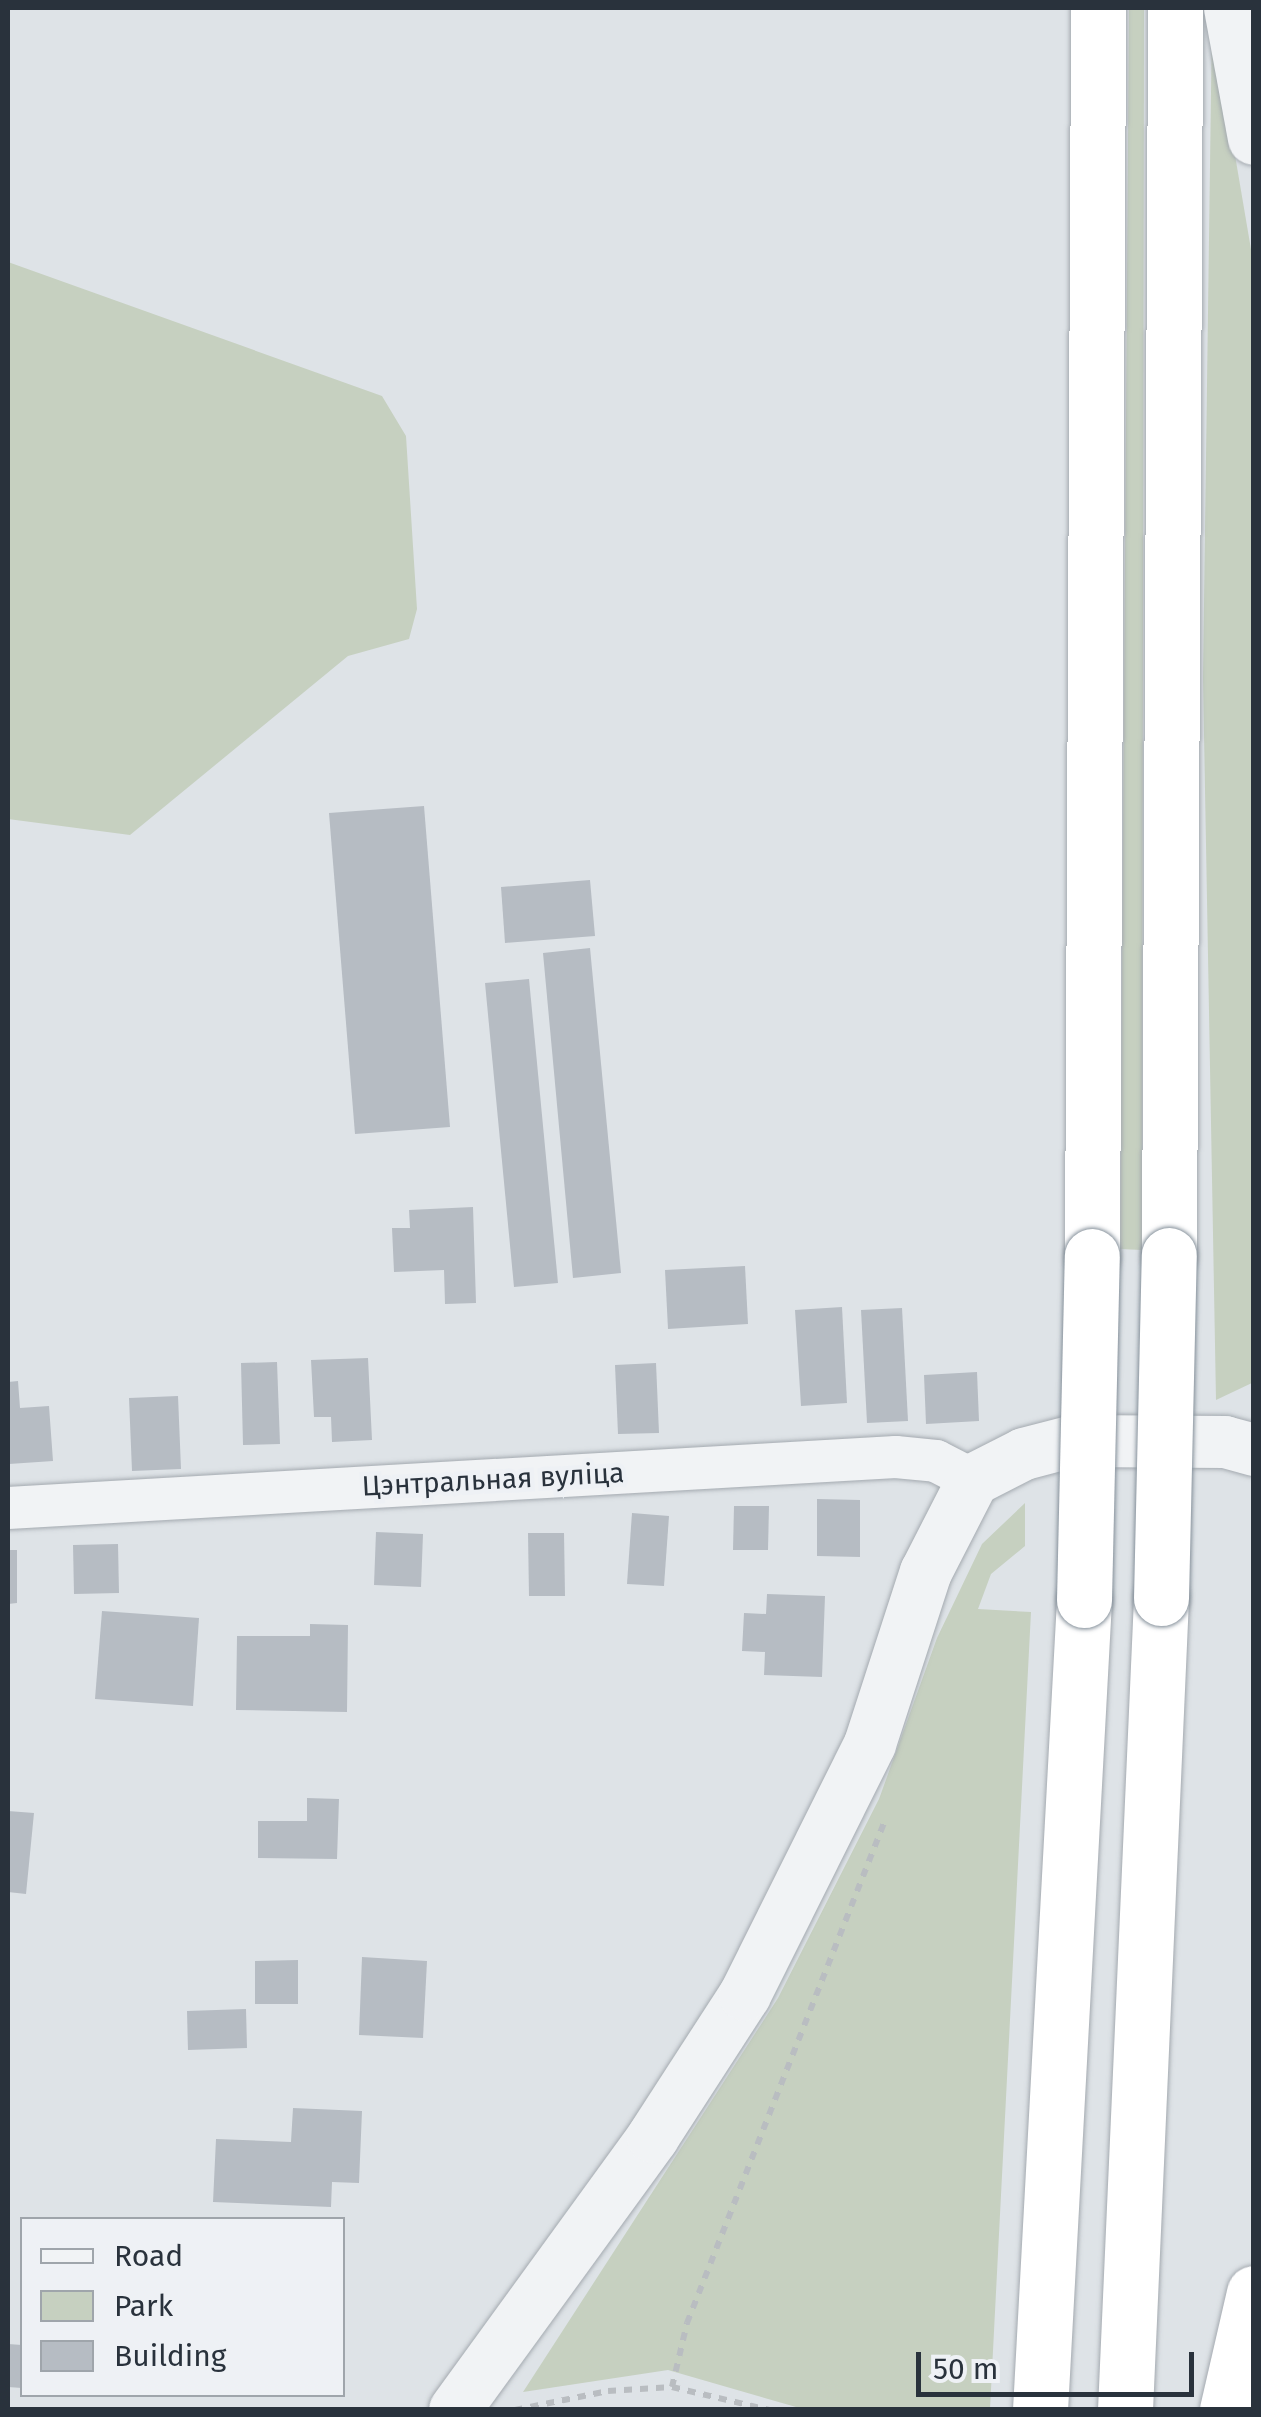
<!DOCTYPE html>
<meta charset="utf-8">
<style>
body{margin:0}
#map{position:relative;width:1261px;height:2417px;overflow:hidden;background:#dee3e7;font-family:"Fira Sans",sans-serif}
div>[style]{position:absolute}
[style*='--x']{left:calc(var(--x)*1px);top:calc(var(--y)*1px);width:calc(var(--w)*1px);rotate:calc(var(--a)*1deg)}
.green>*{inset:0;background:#c6d0c0}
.building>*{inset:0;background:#b6bcc3}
.path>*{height:6px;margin-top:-3px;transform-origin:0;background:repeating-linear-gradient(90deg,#b9bdc1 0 8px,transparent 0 16px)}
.roads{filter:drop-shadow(0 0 2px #a4aab0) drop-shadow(0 0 2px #a4aab0)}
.minor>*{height:42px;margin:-21px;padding:0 21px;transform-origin:21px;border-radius:21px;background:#f1f3f5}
.tertiary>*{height:52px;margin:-26px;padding:0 26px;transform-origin:26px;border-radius:26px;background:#f1f3f5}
.trunk>*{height:55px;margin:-27.5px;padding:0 27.5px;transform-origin:27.5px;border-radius:27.5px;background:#fff}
.bridges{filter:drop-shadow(0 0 2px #87929c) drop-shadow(0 0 2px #87929c)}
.trunk-bridge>*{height:55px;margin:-27.5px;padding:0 27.5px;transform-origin:27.5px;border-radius:27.5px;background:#fff}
span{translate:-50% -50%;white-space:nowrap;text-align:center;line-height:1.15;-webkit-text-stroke:9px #eef1f5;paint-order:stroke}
.street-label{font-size:28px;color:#29323c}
.frame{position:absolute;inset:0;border:10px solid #29323c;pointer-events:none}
.legend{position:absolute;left:20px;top:2217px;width:325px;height:180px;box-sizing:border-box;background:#eef1f5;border:2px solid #9fa5ab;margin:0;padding:12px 18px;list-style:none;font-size:30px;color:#29323c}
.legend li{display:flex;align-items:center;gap:20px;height:50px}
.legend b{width:50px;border:2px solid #9fa5ab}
.scale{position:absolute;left:916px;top:2352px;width:278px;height:45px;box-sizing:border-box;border:5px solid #29323c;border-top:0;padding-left:12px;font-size:30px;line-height:35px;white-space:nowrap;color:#29323c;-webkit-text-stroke:8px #eef1f5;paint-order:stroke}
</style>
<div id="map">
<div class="green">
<div style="clip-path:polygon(1129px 8px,1144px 8px,1142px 1250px,1120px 1249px)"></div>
<div style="clip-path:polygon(1212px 20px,1254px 267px,1254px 1382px,1216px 1400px,1203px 678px)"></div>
<div style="clip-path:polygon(8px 262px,382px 396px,406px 436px,417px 609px,409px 639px,348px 656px,130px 835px,8px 819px)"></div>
<div style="clip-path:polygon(1025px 1503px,1025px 1546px,991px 1574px,978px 1609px,1031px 1612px,990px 2409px,803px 2409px,668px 2370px,523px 2392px,778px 1998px,879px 1799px,937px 1638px,982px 1544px)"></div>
</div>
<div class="building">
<div style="clip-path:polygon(424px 806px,450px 1127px,355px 1134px,329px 813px)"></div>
<div style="clip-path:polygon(590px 880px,595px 936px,505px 943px,501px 887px)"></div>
<div style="clip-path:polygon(590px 948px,621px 1273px,573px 1278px,543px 953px)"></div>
<div style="clip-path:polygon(529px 979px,558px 1283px,514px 1287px,485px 983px)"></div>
<div style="clip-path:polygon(473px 1207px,476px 1303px,445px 1304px,444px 1270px,394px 1272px,392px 1228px,410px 1228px,409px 1210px)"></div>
<div style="clip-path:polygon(745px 1266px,748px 1324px,668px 1329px,665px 1270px)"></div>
<div style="clip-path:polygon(842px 1307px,847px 1403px,801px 1406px,795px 1310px)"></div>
<div style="clip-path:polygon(902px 1308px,908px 1421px,867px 1423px,861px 1310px)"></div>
<div style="clip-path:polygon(368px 1358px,372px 1440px,332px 1442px,331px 1417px,314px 1417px,311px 1360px)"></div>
<div style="clip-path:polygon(277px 1362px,280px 1444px,243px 1445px,241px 1363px)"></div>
<div style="clip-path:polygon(656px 1363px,659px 1433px,618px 1434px,615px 1365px)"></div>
<div style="clip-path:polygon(977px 1372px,979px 1421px,926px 1424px,924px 1375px)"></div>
<div style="clip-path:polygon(18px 1381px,20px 1408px,49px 1406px,53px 1461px,9px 1464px,8px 1382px)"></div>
<div style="clip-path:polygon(178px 1396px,181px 1469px,132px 1471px,129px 1398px)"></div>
<div style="clip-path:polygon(817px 1499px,860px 1500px,860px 1557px,817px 1556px)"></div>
<div style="clip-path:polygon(734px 1506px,769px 1506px,768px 1550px,733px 1550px)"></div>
<div style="clip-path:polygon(632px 1513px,669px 1516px,664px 1586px,627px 1584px)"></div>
<div style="clip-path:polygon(376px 1532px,423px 1534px,421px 1587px,374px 1585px)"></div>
<div style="clip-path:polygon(528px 1533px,564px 1533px,565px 1596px,529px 1596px)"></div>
<div style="clip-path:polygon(118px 1544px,119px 1593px,74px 1594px,73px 1545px)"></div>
<div style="clip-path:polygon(8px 1550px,17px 1550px,17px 1603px,8px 1604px)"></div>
<div style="clip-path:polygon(767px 1594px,825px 1596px,822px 1677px,764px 1675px,765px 1652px,742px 1651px,744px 1613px,766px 1614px)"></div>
<div style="clip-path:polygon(102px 1611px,199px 1618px,193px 1706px,95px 1699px)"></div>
<div style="clip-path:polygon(310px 1624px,348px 1625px,347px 1712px,236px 1710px,237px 1636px,310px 1636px)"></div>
<div style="clip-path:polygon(307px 1798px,339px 1799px,337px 1859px,258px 1858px,258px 1821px,307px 1821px)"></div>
<div style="clip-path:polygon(8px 1811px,34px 1813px,26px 1894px,8px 1892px)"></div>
<div style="clip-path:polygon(362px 1957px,427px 1961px,423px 2038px,359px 2035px)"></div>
<div style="clip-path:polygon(298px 1960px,298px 2004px,255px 2004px,255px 1961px)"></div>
<div style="clip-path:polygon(246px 2009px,247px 2048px,188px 2050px,187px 2011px)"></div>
<div style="clip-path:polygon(293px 2108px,362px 2111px,359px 2183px,332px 2182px,331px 2207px,213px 2202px,216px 2139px,291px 2142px)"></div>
<div style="clip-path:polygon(8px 2344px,22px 2345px,22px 2388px,8px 2387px)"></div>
</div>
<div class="path">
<div style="--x:672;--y:2387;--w:66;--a:-76.8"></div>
<div style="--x:687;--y:2323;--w:537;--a:-68.5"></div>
<div style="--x:515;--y:2410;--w:95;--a:-11.5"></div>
<div style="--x:608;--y:2391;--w:64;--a:-3.6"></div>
<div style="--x:672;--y:2387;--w:100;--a:13.3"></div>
</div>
<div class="roads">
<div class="minor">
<div style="--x:8;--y:1508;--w:889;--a:-3.29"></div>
<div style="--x:896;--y:1457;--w:40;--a:5.7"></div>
<div style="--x:936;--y:1461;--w:42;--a:27.2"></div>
</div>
<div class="tertiary">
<div style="--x:1230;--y:8;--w:133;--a:79.6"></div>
<div style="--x:455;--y:2410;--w:337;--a:-54"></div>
<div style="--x:653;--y:2137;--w:169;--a:-57.1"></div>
<div style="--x:745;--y:1995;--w:280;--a:-63.5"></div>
<div style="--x:870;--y:1744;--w:181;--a:-72"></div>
<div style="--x:926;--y:1572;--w:103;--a:-62.9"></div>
<div style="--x:973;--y:1480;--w:57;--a:-27"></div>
<div style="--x:1024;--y:1454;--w:52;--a:-14.6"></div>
<div style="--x:1074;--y:1441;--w:151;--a:0.4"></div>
<div style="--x:1225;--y:1442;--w:30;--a:15"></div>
</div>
<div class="trunk">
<div style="--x:1169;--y:1255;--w:1247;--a:-89.72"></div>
<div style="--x:1092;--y:1256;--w:1248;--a:-89.72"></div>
<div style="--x:1040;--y:2410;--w:811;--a:-86.89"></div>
<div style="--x:1125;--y:2410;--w:813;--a:-87.46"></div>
<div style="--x:1227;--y:2410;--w:120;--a:-77"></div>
</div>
</div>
<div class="bridges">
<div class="trunk-bridge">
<div style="--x:1161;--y:1598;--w:343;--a:-88.7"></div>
<div style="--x:1084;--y:1600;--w:344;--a:-88.7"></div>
</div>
</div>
<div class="street-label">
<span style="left:493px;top:1480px;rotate:-3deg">Цэнтральная вуліца</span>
</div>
<div class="frame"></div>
<ul class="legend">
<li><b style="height:12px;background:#f1f3f5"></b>Road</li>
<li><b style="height:28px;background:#c6d0c0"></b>Park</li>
<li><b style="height:28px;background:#b6bcc3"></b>Building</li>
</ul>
<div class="scale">50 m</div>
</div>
